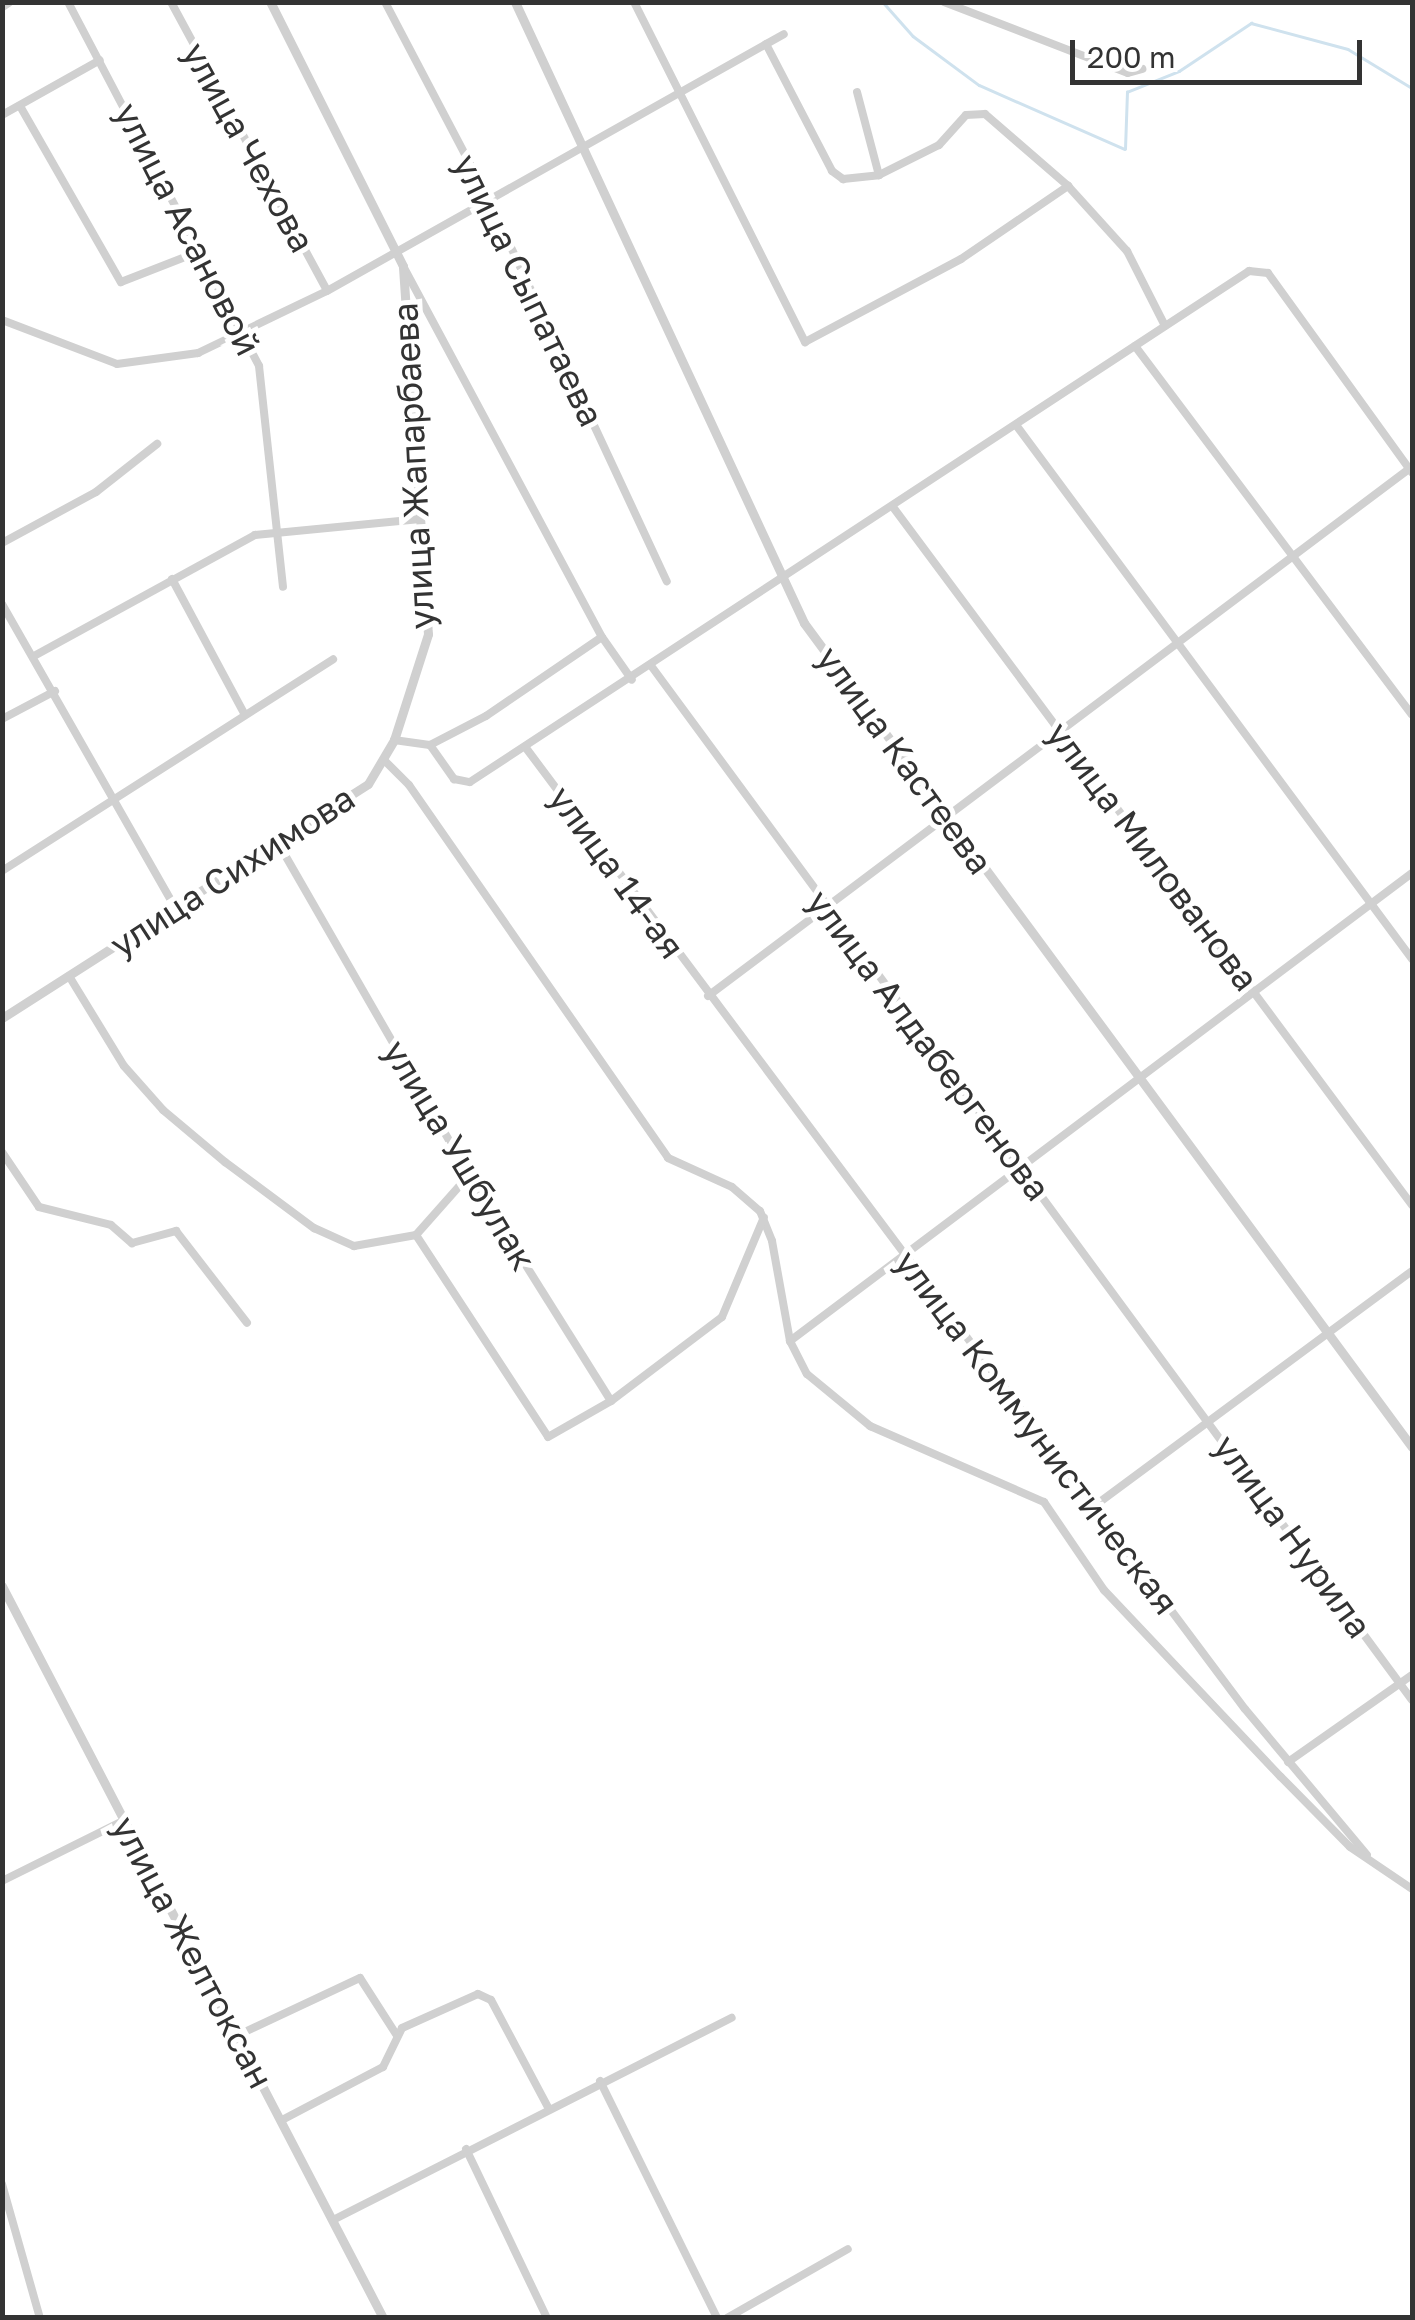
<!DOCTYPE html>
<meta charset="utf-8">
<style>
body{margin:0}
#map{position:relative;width:1415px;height:2320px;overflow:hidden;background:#fff;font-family:"Golos Text",sans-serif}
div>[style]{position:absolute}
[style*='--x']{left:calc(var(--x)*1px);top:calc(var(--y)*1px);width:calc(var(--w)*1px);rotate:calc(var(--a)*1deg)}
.stream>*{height:2.5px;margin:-1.25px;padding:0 1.25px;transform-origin:1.25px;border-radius:1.25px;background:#cfe2ee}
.minor>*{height:8px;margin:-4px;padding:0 4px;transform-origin:4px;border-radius:4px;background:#d0d0d0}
.tertiary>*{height:9px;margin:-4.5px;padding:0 4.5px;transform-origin:4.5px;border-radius:4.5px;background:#d0d0d0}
span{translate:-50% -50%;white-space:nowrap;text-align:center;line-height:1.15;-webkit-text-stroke:10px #fff;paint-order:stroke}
.street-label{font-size:35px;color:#333}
.frame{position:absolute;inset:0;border:5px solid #333;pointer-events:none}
.scale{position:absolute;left:1070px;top:40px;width:292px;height:45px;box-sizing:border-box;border:5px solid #333;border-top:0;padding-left:12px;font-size:30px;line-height:35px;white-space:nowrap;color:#333;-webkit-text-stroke:8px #fff;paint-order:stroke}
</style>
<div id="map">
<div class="stream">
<div style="--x:883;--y:2;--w:45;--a:48.6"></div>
<div style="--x:913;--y:36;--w:82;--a:36.6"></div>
<div style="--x:979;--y:85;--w:159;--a:23.7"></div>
<div style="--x:1125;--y:149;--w:57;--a:-88"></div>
<div style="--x:1127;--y:92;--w:56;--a:-22"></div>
<div style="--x:1179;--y:71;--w:87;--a:-33.7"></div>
<div style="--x:1251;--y:23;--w:100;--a:15"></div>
<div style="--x:1348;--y:49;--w:75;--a:31.4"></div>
</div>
<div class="minor">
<div style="--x:68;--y:2;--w:411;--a:62.3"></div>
<div style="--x:259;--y:366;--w:222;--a:83.8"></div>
<div style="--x:171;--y:2;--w:328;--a:61.6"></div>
<div style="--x:385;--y:2;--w:221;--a:62.3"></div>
<div style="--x:488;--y:198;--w:423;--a:65"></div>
<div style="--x:634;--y:2;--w:381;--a:63.3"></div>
<div style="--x:805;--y:342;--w:177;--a:-28"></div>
<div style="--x:961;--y:259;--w:130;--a:-34.3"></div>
<div style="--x:944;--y:2;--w:197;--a:21.1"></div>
<div style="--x:1128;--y:73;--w:15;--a:-16"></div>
<div style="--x:766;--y:44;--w:143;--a:62.5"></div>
<div style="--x:832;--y:171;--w:14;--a:36"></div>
<div style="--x:843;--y:179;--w:36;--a:-6"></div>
<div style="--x:879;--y:175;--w:67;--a:-26.6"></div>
<div style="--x:939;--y:145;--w:40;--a:-48"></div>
<div style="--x:966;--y:115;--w:19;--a:-3"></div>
<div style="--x:985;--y:114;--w:110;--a:40.9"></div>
<div style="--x:1068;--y:186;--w:88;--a:47.8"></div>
<div style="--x:1127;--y:251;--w:84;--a:63.1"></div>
<div style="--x:857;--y:92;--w:86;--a:75.2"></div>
<div style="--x:20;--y:106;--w:203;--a:60.2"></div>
<div style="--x:121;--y:282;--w:88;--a:-21.3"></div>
<div style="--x:2;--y:115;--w:112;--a:-29.3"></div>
<div style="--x:403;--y:266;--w:421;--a:61.8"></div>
<div style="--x:602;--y:637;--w:52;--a:55.1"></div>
<div style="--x:2;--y:320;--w:123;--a:20.9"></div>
<div style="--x:117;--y:364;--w:82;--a:-7.7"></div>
<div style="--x:198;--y:353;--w:143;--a:-25.7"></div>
<div style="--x:327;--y:291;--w:524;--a:-29.35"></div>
<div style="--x:1135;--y:346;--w:461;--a:53.1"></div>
<div style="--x:1016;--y:425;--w:665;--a:53.44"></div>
<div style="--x:893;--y:507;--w:870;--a:53.37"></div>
<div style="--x:2;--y:543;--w:107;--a:-28.5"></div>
<div style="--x:96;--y:492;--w:78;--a:-38.2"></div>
<div style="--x:172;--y:579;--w:154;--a:61.8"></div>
<div style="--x:2;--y:604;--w:349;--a:60.3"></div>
<div style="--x:34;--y:656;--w:252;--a:-28.7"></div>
<div style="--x:255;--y:535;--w:166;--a:-5.5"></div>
<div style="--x:652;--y:667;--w:1282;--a:53.66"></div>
<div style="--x:2;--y:719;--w:60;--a:-27.8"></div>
<div style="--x:394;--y:740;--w:36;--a:8"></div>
<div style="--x:430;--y:745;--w:63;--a:-27.4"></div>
<div style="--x:486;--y:716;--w:140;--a:-34.3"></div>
<div style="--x:430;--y:745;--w:42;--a:54.8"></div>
<div style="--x:454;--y:779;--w:16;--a:11"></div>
<div style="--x:470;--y:782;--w:932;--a:-33.26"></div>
<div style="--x:1249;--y:271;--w:19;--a:6"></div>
<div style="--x:1268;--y:273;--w:246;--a:54.2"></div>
<div style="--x:526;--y:748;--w:1200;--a:53.2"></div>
<div style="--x:1245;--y:1709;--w:190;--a:50.1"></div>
<div style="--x:385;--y:761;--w:34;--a:45"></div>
<div style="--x:409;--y:785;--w:454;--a:55.2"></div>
<div style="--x:668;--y:1158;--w:70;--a:24.4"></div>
<div style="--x:732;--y:1187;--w:37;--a:41"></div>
<div style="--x:760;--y:1211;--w:32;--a:68"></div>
<div style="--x:772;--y:1241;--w:102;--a:79.8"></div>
<div style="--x:790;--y:1341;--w:37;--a:63"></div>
<div style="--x:807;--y:1374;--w:82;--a:39.5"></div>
<div style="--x:870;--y:1426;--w:190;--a:23.6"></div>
<div style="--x:1044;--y:1502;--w:107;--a:55.7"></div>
<div style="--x:1104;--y:1590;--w:257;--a:46.6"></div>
<div style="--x:1281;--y:1777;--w:98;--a:45.4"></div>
<div style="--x:1350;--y:1847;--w:75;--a:34.1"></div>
<div style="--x:2;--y:871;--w:393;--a:-32.6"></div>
<div style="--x:69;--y:976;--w:105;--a:58.6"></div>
<div style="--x:124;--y:1066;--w:59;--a:48.4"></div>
<div style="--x:163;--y:1110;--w:81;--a:40"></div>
<div style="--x:225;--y:1162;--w:111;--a:36.6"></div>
<div style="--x:314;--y:1228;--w:44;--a:24.2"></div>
<div style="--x:354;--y:1246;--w:63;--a:-10.1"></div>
<div style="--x:416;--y:1235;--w:241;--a:56.8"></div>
<div style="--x:548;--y:1437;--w:73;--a:-29.7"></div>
<div style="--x:611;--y:1401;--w:267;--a:-122.1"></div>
<div style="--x:469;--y:1175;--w:383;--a:-119.9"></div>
<div style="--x:708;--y:996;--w:877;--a:-36.94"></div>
<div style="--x:2;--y:1152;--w:66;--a:56.1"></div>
<div style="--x:39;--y:1207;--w:74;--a:14"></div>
<div style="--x:111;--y:1225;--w:28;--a:41"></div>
<div style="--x:132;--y:1243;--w:46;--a:-15.3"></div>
<div style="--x:176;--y:1231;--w:116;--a:52.3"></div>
<div style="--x:416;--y:1235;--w:80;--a:-48.5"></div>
<div style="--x:790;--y:1341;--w:778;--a:-36.96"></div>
<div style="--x:611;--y:1401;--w:139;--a:-37.1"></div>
<div style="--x:722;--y:1317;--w:108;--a:-67.2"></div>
<div style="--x:1093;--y:1507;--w:397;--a:-36.5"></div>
<div style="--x:1288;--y:1762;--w:151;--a:-35.1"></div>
<div style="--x:2;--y:1881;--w:137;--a:-26.4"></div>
<div style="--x:236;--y:2036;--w:137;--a:-25.1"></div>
<div style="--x:360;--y:1978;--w:67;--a:57.3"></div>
<div style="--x:600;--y:2081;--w:264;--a:63.7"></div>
<div style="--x:282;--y:2120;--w:114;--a:-27.7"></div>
<div style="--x:383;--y:2067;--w:43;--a:-64"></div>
<div style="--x:402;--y:2028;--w:83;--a:-24.1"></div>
<div style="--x:478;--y:1994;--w:14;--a:25"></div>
<div style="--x:491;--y:2000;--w:121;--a:62"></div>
<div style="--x:466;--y:2149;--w:187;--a:64.4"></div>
<div style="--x:2;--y:2184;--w:139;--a:74.2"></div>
<div style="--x:333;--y:2220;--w:447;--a:-26.9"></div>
<div style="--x:727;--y:2318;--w:139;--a:-29.7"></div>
</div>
<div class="tertiary">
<div style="--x:515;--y:2;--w:685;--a:65.04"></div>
<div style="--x:804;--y:623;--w:1024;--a:53.58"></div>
<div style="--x:2;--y:6;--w:7;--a:-34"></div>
<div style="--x:2;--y:1018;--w:434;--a:-32.6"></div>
<div style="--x:368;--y:784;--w:51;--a:-59.4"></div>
<div style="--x:394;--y:740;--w:111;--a:-72.2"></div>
<div style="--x:428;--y:634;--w:369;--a:-93.9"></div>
<div style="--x:403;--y:266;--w:296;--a:-116.7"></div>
<div style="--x:2;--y:1586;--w:825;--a:62.5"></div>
</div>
<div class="street-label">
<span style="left:249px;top:147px;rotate:61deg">улица Чехова</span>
<span style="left:188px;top:229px;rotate:63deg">улица Асановой</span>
<span style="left:529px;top:290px;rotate:64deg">улица Сыпатаева</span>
<span style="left:413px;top:466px;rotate:-93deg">улица Жапарбаева</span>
<span style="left:905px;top:760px;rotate:54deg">улица Кастеева</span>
<span style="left:1153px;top:856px;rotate:53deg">улица Милованова</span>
<span style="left:232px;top:871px;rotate:-33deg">улица Сихимова</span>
<span style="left:617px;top:872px;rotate:54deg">улица 14-ая</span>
<span style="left:929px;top:1045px;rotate:53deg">улица Алдабергенова</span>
<span style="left:460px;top:1155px;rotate:59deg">улица Ушбулак</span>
<span style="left:1037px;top:1432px;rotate:53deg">улица Коммунистическая</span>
<span style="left:1293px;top:1536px;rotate:54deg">улица Нурила</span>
<span style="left:193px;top:1952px;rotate:62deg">улица Желтоксан</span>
</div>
<div class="frame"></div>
<div class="scale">200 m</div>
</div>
